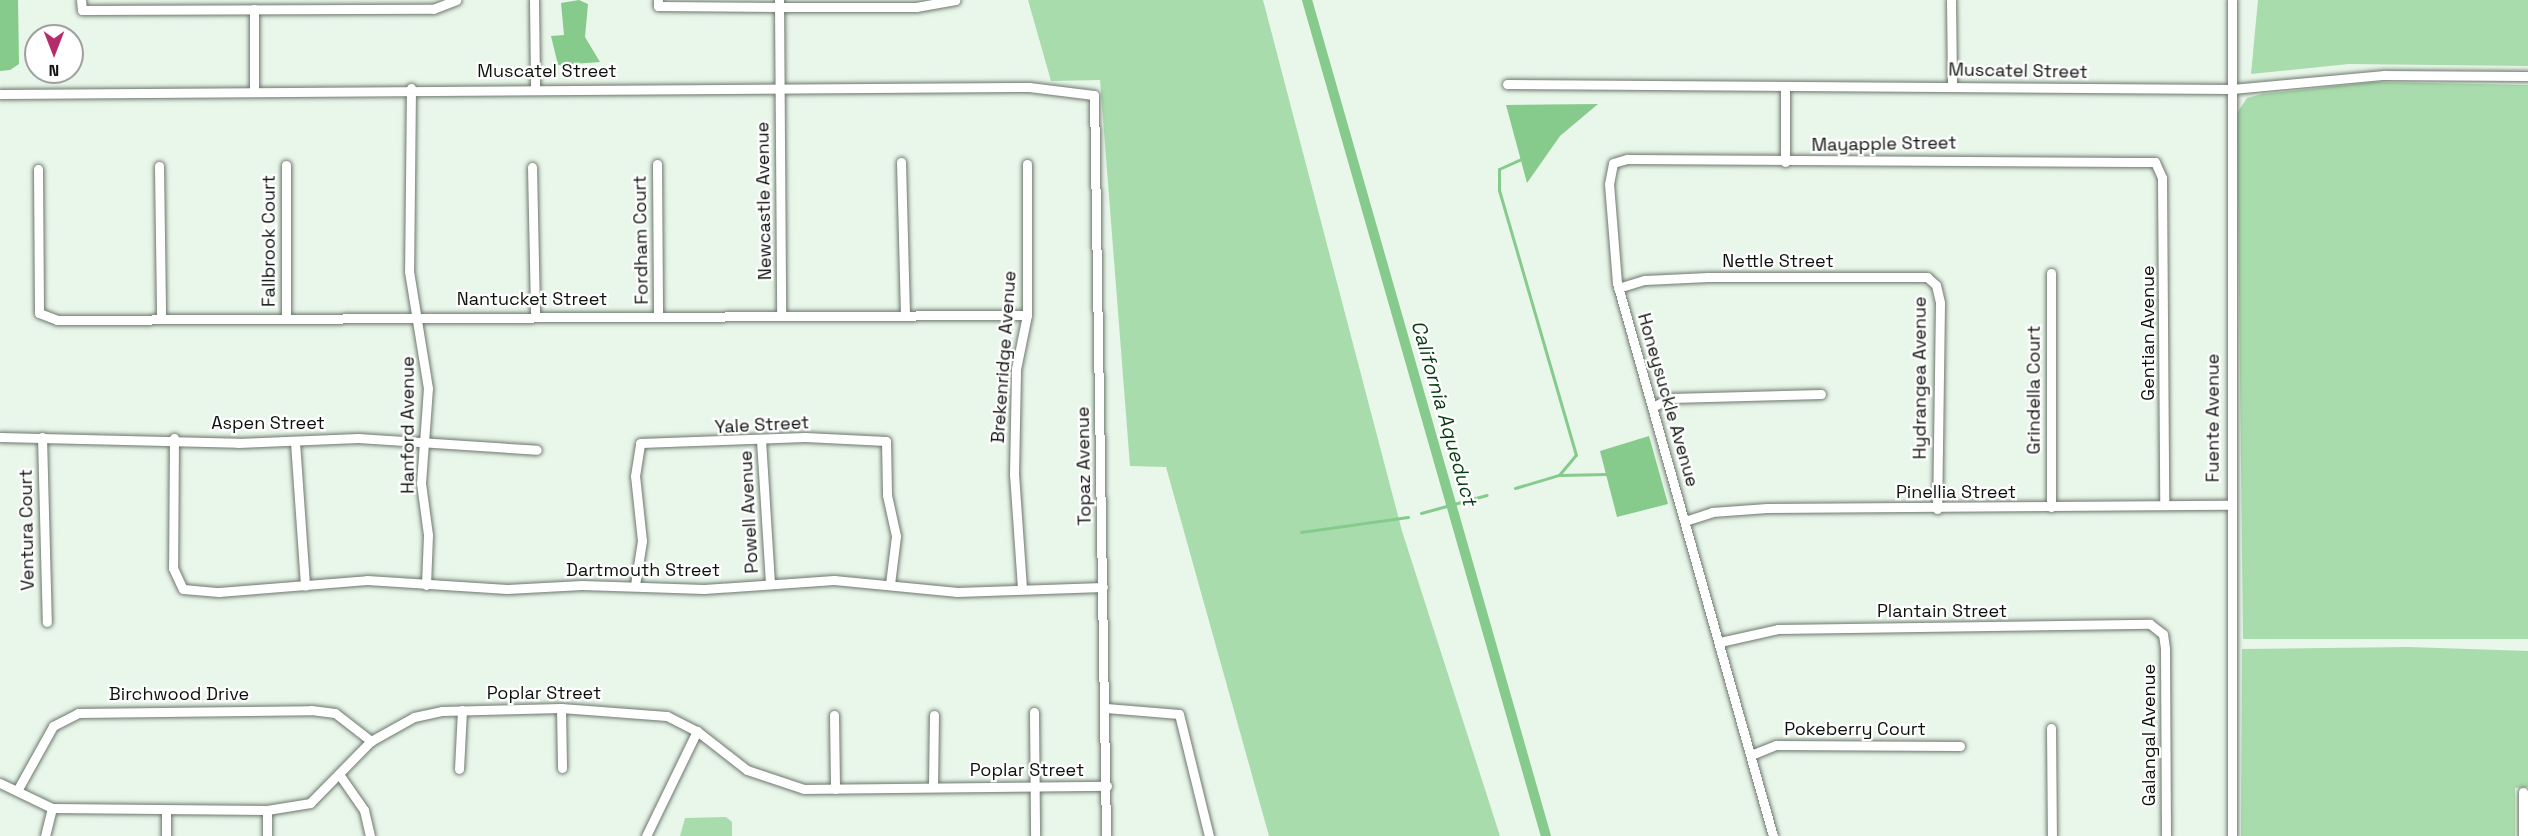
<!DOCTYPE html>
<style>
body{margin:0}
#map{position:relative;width:2528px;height:836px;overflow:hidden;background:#e9f6ea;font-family:"Space Grotesk",sans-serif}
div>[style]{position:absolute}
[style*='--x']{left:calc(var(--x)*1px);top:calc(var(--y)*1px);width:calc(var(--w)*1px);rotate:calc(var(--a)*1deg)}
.green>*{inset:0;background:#a9dcac}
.water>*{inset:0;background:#86cb8c}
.stream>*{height:3px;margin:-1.5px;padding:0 1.5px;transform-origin:1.5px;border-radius:1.5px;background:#86cb8c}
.canal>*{height:10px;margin:-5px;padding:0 5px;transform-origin:5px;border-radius:5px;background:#86cb8c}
.roads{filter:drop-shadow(0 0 2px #6d786d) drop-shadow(0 0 2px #6d786d)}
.minor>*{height:9px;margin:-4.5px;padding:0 4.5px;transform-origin:4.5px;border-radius:4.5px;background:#fff}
span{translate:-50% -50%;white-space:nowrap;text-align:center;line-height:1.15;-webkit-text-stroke:4.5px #fff;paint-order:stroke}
.street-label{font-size:18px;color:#0d110d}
.water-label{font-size:20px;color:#083c13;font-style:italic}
.north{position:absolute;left:24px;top:24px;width:60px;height:60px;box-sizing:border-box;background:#fff;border:2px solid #9ea09e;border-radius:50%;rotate:180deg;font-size:16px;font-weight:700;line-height:24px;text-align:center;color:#0d110d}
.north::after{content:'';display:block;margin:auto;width:21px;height:27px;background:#b42c6c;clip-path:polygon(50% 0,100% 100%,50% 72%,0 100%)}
</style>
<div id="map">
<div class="green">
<div style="clip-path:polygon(1028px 0,1263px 0,1402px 531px,1500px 836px,1269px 836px,1166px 467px,1130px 466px,1100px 80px,1051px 81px)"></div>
<div style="clip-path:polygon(2258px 0,2528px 0,2528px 66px,2349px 64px,2251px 74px)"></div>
<div style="clip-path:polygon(2374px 82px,2528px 85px,2528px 639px,2243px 639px,2237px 113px,2247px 98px,2262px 94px)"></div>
<div style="clip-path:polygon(2409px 647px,2528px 651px,2528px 787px,2515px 788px,2515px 836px,2241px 836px,2242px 649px)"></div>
<div style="clip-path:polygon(726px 817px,732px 822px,732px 836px,680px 836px,685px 818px)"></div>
</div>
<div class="water">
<div style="clip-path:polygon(0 0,18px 0,19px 64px,10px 70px,0 71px)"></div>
<div style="clip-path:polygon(579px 0,588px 4px,585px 37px,600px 62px,558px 65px,551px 36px,564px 35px,561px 3px)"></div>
<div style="clip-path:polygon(1598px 104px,1560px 136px,1527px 183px,1506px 105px)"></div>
<div style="clip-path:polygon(1649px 436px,1668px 504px,1617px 517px,1600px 451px)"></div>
</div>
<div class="stream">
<div style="--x:1561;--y:475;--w:45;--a:-1.3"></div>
<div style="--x:1515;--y:488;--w:46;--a:-16.5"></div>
<div style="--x:1559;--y:475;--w:26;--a:-50"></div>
<div style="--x:1576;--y:455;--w:276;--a:-106.2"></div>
<div style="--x:1499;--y:190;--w:21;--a:-90"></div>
<div style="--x:1499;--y:169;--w:24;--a:-24"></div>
<div style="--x:1421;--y:513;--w:68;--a:-15.3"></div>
<div style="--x:1301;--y:532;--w:108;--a:-8"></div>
</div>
<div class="canal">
<div style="--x:1307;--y:0;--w:869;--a:74.05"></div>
</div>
<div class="roads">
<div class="minor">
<div style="--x:81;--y:0;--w:10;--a:84"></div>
<div style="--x:82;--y:10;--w:351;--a:-0.2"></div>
<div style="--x:433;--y:9;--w:25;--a:-21"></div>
<div style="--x:534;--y:0;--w:87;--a:89.3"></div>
<div style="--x:658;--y:0;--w:6;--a:90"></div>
<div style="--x:658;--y:6;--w:121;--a:0.5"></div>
<div style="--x:779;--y:7;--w:137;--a:0"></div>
<div style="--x:916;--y:7;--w:40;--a:-10"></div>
<div style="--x:779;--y:0;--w:313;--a:89.6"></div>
<div style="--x:1951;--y:0;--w:87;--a:89.3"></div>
<div style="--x:2232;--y:0;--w:836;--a:90"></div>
<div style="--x:254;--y:9;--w:81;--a:90"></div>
<div style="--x:1507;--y:84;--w:725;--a:0.4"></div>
<div style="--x:2232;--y:89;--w:153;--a:-5.3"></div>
<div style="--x:2384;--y:75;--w:144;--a:0.4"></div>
<div style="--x:1785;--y:86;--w:76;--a:90"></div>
<div style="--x:411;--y:88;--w:183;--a:90.6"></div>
<div style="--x:409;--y:271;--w:119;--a:80.8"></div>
<div style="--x:428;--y:388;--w:95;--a:94.2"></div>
<div style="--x:421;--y:483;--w:52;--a:82.3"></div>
<div style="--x:428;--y:535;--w:50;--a:92.3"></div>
<div style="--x:0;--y:94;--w:1029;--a:-0.39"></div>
<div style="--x:1029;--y:87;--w:65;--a:7"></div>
<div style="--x:1094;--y:95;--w:741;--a:89.07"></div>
<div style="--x:901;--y:162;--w:154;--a:88.5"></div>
<div style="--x:657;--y:164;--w:151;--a:89.6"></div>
<div style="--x:159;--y:166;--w:152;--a:89.2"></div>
<div style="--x:532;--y:167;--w:148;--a:88.8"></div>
<div style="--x:38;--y:169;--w:144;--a:89.6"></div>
<div style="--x:39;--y:313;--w:19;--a:21"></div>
<div style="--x:57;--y:320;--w:970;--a:-0.3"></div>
<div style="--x:1618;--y:288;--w:28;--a:-17"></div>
<div style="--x:1645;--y:280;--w:63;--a:-2.7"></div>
<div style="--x:1708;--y:277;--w:219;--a:0"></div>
<div style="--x:1927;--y:277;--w:12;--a:42"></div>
<div style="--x:1936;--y:285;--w:18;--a:77"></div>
<div style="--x:1940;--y:303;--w:206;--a:90.8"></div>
<div style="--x:286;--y:318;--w:153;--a:-90"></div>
<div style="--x:1654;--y:406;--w:19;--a:-25"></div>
<div style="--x:1671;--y:398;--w:150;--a:-1.5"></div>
<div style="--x:0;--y:437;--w:238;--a:1.4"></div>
<div style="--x:238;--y:443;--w:120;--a:-2.4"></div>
<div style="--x:358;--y:438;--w:179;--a:3.8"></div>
<div style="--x:42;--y:437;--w:185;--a:88.5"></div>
<div style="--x:174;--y:438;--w:130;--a:90.4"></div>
<div style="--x:173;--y:568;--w:23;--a:65"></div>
<div style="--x:183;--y:589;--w:36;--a:5"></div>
<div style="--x:219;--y:592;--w:148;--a:-4.6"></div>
<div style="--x:367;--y:580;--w:140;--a:3.7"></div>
<div style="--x:507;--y:589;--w:75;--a:-3.1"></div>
<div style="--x:582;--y:585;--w:122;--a:1.9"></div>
<div style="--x:704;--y:589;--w:130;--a:-4"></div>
<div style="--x:834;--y:580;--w:124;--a:5.6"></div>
<div style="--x:957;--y:592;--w:146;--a:-2"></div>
<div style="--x:761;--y:440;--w:143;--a:86.4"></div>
<div style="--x:295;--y:442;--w:144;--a:86"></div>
<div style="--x:2051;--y:507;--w:234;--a:-90"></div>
<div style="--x:1685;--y:521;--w:28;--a:-18"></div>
<div style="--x:1712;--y:512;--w:55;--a:-4.2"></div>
<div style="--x:1767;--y:508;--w:462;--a:-0.4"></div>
<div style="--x:635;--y:585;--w:45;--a:-81"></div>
<div style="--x:642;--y:541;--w:65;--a:-96.1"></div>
<div style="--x:635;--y:476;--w:33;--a:-81"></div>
<div style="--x:640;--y:443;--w:165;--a:-2.1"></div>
<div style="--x:805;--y:437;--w:81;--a:2.8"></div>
<div style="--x:886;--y:441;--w:54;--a:88.9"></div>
<div style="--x:887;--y:495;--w:42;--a:77.6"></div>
<div style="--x:896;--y:536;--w:48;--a:97.1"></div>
<div style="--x:1022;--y:588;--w:113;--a:-94"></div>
<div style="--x:1014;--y:475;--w:106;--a:-88.9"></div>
<div style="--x:1016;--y:369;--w:55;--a:-78.5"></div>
<div style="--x:1027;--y:315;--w:151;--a:-90"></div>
<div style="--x:1720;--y:642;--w:59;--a:-12.6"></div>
<div style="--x:1778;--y:629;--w:372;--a:-0.8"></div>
<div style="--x:2150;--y:624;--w:16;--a:38"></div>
<div style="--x:2163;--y:634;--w:15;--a:82"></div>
<div style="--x:2165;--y:649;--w:187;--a:89.7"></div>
<div style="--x:561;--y:708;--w:60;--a:89"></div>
<div style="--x:1106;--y:708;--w:73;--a:4.7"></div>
<div style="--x:1179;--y:714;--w:126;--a:76.2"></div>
<div style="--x:1034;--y:712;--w:124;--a:89.5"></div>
<div style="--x:834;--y:715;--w:74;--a:89.2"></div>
<div style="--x:2051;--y:728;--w:108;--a:89.5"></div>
<div style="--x:1751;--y:755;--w:27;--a:-22"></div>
<div style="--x:1776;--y:745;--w:184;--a:0.3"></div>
<div style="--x:459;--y:769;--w:59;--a:-87.1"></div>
<div style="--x:341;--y:777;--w:40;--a:55.1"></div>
<div style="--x:364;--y:810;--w:27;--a:77"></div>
<div style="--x:0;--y:783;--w:58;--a:25.7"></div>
<div style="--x:52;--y:808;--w:215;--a:0.5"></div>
<div style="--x:267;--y:810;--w:44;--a:-9.2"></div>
<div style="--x:310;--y:803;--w:87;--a:-45.5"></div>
<div style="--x:371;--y:741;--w:49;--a:-29.2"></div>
<div style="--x:414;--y:717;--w:29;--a:-12"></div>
<div style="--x:442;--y:711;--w:119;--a:-1.4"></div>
<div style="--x:561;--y:708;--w:106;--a:4.3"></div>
<div style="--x:667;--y:716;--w:34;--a:27"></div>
<div style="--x:697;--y:731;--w:63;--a:38"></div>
<div style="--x:747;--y:770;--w:60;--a:18.4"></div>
<div style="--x:804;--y:789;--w:303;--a:-0.6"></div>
<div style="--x:933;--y:787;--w:72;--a:-89.2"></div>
<div style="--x:18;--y:789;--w:72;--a:-60.9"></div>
<div style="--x:53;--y:726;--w:28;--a:-27"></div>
<div style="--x:78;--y:713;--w:233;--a:-0.7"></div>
<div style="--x:311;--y:710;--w:24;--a:7"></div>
<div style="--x:335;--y:713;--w:46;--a:37.9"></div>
<div style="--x:45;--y:836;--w:29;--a:-76"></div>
<div style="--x:166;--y:836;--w:26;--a:-90"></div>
<div style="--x:267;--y:836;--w:26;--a:-90"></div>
<div style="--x:646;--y:836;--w:117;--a:-64.1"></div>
<div style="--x:1773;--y:836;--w:575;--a:-105.75"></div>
<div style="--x:1617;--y:283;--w:99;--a:-94.6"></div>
<div style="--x:1609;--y:184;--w:21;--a:-79"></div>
<div style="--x:1613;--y:163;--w:15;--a:-16"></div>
<div style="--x:1627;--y:159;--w:528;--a:0.33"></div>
<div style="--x:2155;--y:162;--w:17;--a:66"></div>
<div style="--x:2162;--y:178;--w:327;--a:89.6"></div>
<div style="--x:2523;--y:836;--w:44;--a:-90"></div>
</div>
</div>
<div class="street-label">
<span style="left:547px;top:71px">Muscatel Street</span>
<span style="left:2018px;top:71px;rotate:1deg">Muscatel Street</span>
<span style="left:1884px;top:144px;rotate:-1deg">Mayapple Street</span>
<span style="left:764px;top:201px;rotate:-91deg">Newcastle Avenue</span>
<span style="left:641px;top:240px;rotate:-91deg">Fordham Court</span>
<span style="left:269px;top:241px;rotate:-90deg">Fallbrook Court</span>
<span style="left:1778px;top:261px">Nettle Street</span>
<span style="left:532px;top:299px">Nantucket Street</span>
<span style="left:2148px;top:333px;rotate:-90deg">Gentian Avenue</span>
<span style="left:1004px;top:357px;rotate:-86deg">Brekenridge Avenue</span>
<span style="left:1920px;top:378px;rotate:-90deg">Hydrangea Avenue</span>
<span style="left:2034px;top:390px;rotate:-90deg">Grindella Court</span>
<span style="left:1668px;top:400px;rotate:74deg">Honeysuckle Avenue</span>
<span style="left:2213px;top:418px;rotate:-90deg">Fuente Avenue</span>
<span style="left:268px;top:423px">Aspen Street</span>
<span style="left:408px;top:425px;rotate:-90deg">Hanford Avenue</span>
<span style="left:762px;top:425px;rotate:-3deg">Yale Street</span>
<span style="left:1084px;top:466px;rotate:-91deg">Topaz Avenue</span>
<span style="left:1956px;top:492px">Pinellia Street</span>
<span style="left:749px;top:512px;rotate:-93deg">Powell Avenue</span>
<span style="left:27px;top:530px;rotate:-91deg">Ventura Court</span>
<span style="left:643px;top:570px">Dartmouth Street</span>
<span style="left:1942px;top:611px">Plantain Street</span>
<span style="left:544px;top:693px">Poplar Street</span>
<span style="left:179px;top:694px">Birchwood Drive</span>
<span style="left:1855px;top:729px">Pokeberry Court</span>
<span style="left:2149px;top:735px;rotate:-90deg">Galangal Avenue</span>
<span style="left:1027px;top:770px">Poplar Street</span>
</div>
<div class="water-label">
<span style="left:1444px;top:413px;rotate:74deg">California Aqueduct</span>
</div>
<div class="north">N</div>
</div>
